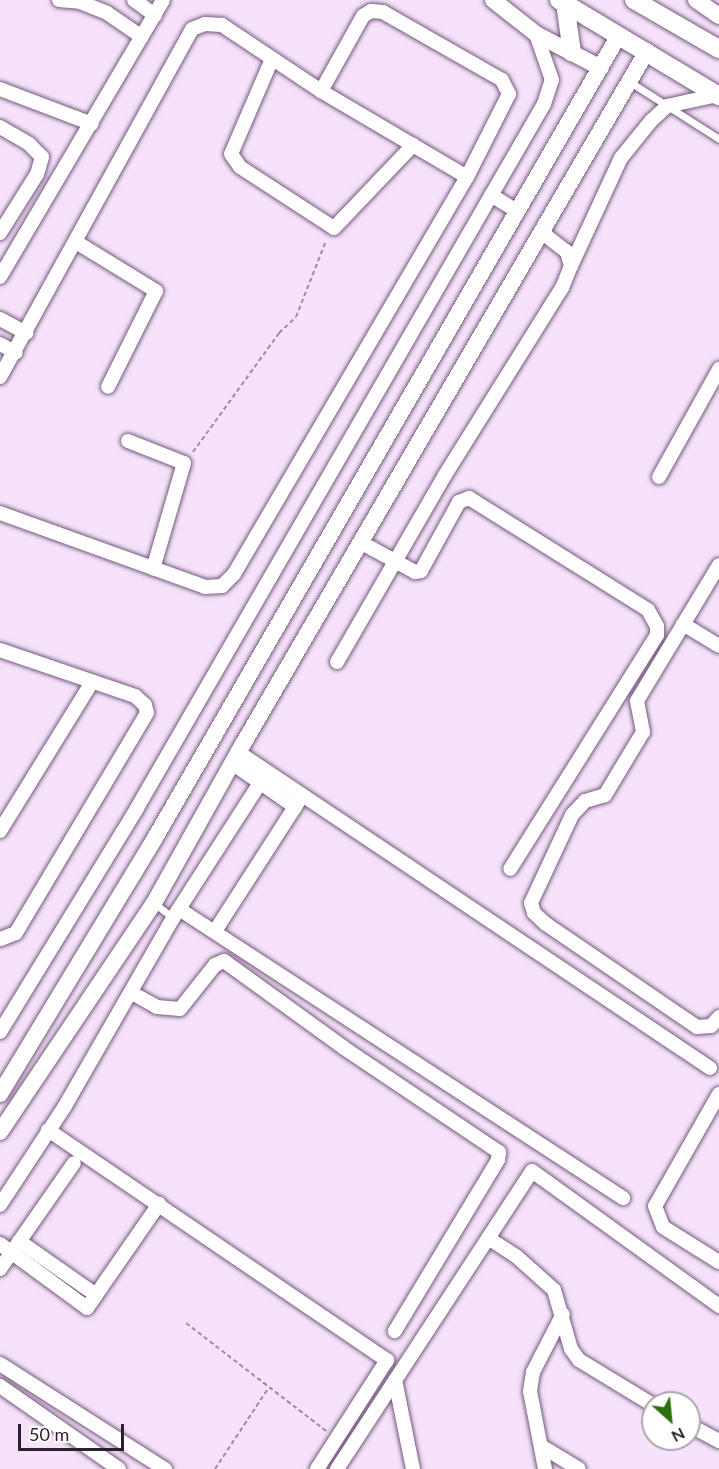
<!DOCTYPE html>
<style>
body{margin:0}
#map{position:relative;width:719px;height:1469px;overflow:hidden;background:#f6e3fb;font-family:Lato,sans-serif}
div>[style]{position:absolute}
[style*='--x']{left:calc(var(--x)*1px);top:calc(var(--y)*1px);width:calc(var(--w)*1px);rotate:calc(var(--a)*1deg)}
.path>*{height:2px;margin-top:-1px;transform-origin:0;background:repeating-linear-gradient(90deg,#9c8ca0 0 4.5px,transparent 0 7.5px)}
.roads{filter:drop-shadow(0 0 2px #74597b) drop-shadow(0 0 2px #74597b)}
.service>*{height:7px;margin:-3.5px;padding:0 3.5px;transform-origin:3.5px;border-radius:3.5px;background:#fff}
.minor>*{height:14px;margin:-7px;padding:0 7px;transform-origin:7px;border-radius:7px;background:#fff}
.tertiary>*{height:16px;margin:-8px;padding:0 8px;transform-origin:8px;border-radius:8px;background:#fff}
.secondary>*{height:18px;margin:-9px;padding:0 9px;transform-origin:9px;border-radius:9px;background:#fff}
span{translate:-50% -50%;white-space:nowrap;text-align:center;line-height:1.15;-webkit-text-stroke:4.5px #fff;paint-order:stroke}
.north{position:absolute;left:641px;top:1391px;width:60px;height:60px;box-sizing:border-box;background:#fff;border:2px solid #aba6ac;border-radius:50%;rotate:153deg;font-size:16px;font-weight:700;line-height:24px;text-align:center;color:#2c202f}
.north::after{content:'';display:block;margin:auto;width:21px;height:27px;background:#2c700c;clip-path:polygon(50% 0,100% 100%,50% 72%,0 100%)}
.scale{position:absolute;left:18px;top:1424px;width:106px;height:27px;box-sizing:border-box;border:3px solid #2c202f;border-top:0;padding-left:8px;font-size:18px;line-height:21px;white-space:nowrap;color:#2c202f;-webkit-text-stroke:4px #fff;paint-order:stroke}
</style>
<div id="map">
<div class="path">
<div style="--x:193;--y:452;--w:147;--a:-54.1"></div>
<div style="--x:279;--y:333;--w:23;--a:-43"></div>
<div style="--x:296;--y:317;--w:82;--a:-68.5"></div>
<div style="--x:186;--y:1323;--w:177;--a:37.6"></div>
<div style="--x:215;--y:1469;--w:98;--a:-56.6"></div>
</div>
<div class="roads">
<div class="service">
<div style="--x:630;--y:82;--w:106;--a:32.6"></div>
<div style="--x:154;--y:903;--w:24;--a:38"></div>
</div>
<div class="minor">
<div style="--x:59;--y:0;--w:21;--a:5"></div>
<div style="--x:80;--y:2;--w:29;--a:22"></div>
<div style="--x:107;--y:13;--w:42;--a:34.4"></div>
<div style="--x:134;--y:0;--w:26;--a:36"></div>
<div style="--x:272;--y:59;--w:103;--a:113.3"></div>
<div style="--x:231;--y:154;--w:16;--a:55"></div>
<div style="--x:240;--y:167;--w:112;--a:33"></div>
<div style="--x:334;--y:228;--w:115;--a:-46.4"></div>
<div style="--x:0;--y:89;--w:98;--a:20.8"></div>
<div style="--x:0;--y:127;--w:34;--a:30"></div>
<div style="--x:29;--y:144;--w:18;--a:45"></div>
<div style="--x:42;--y:157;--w:18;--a:106"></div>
<div style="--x:37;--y:174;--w:70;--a:122.1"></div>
<div style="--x:491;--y:195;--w:31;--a:32"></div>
<div style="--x:76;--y:242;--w:94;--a:31.5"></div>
<div style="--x:156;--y:291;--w:107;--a:116.6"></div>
<div style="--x:571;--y:266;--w:119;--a:-65.2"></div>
<div style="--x:621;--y:158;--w:48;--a:-51"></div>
<div style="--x:651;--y:121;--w:22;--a:-43"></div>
<div style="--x:667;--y:106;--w:51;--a:-12.4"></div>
<div style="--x:0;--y:277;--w:321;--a:-59.5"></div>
<div style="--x:0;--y:319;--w:30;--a:28"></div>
<div style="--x:0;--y:344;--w:18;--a:29"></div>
<div style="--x:0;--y:377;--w:397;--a:-61.1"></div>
<div style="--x:192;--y:29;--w:14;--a:-21"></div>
<div style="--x:205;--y:24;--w:17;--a:3"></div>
<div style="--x:222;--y:25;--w:119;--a:33.7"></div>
<div style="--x:321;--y:91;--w:169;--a:30.5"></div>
<div style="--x:128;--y:441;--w:60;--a:21.4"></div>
<div style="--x:184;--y:463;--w:110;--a:106.3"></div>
<div style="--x:659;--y:477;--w:124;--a:-60.9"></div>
<div style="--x:0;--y:513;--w:218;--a:19.8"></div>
<div style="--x:205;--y:587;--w:17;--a:-3"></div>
<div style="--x:222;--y:586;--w:17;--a:-45"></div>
<div style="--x:234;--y:574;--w:460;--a:-59.6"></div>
<div style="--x:467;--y:177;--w:93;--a:-63.2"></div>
<div style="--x:509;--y:94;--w:16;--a:-117"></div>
<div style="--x:502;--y:80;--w:137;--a:-150.3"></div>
<div style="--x:383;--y:12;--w:12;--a:-175"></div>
<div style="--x:371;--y:11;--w:9;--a:148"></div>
<div style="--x:363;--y:16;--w:86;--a:119.2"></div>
<div style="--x:360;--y:542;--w:63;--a:28.6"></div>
<div style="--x:415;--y:572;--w:6;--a:-9"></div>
<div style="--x:421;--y:571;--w:79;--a:-61.2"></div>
<div style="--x:459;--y:502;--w:11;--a:-22"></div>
<div style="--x:469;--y:498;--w:211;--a:32"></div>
<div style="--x:648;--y:610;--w:18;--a:61"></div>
<div style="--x:657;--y:626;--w:9;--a:90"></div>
<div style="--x:657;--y:635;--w:276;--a:122.1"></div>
<div style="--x:719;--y:565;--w:159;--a:121.1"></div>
<div style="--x:637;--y:701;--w:32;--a:79"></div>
<div style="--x:643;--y:732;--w:74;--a:121.1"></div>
<div style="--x:605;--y:795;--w:21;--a:163"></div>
<div style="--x:585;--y:801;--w:19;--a:133"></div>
<div style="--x:572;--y:815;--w:97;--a:115"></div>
<div style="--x:531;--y:903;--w:10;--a:73"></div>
<div style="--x:534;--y:913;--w:16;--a:43"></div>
<div style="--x:546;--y:924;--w:183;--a:34.3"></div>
<div style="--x:697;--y:1027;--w:14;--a:-4"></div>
<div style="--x:711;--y:1026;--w:12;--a:-48"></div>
<div style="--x:683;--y:624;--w:42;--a:31.4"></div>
<div style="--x:0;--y:650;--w:143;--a:18.8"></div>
<div style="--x:135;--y:696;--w:13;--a:42"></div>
<div style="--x:145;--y:705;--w:8;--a:76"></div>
<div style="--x:147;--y:713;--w:256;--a:120.8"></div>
<div style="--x:16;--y:933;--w:17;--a:159"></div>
<div style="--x:337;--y:662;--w:216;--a:-60"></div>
<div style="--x:445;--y:475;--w:221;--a:-58"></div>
<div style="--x:562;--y:288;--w:24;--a:-68"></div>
<div style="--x:571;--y:266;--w:15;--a:-106"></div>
<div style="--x:567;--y:252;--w:31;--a:-142"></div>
<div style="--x:238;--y:752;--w:568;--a:33.8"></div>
<div style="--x:232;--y:763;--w:77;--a:34.9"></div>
<div style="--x:295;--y:807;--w:9;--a:-58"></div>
<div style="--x:0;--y:831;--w:175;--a:-58.3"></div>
<div style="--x:179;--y:909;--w:530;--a:33.06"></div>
<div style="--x:215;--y:931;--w:148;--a:-57.2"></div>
<div style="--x:132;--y:993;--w:29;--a:29"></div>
<div style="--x:157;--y:1007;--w:23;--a:5"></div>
<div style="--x:180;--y:1009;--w:56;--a:-51.5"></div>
<div style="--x:215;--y:965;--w:10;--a:-24"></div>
<div style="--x:224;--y:961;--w:148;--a:35.9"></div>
<div style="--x:344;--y:1048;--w:187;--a:33.9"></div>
<div style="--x:499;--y:1152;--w:8;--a:97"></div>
<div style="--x:498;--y:1160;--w:200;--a:121.1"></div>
<div style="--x:0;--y:1032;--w:263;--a:-58.5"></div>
<div style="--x:137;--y:808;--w:813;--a:-59.97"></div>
<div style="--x:544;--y:104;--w:25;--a:-72"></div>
<div style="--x:552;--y:80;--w:49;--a:-109.2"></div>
<div style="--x:719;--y:1094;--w:129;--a:119.7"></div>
<div style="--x:655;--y:1206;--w:22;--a:69"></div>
<div style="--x:663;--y:1227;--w:66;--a:32"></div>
<div style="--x:48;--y:1130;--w:410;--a:34.2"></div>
<div style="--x:387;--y:1360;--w:130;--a:122.7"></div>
<div style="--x:0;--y:1205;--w:118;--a:-56.7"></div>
<div style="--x:65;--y:1106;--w:217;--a:-60.1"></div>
<div style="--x:173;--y:918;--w:174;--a:-57.2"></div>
<div style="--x:488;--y:1238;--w:33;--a:33"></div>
<div style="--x:516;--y:1256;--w:51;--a:41.8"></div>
<div style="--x:554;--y:1290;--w:61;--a:73.9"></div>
<div style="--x:571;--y:1349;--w:14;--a:54"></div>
<div style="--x:579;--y:1360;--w:87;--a:31.3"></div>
<div style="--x:0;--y:1244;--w:108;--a:36.3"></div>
<div style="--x:87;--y:1308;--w:16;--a:-55"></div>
<div style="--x:96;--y:1295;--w:94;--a:-145"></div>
<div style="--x:0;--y:1269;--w:129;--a:-55.1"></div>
<div style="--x:96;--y:1295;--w:111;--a:-55.3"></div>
<div style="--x:0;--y:1364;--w:196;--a:32.5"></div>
<div style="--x:395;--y:1380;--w:91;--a:78.6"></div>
<div style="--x:0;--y:1386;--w:145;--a:34.9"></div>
<div style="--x:689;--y:1425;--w:34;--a:28"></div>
<div style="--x:541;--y:1446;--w:44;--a:31.2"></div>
<div style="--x:337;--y:1469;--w:356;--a:-56.8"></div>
<div style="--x:532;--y:1171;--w:231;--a:35.8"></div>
<div style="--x:545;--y:1469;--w:79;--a:-100.9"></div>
<div style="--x:530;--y:1391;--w:19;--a:-81"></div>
<div style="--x:533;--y:1372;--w:65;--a:-62.7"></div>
</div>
<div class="tertiary">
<div style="--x:493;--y:0;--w:55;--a:38.3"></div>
<div style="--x:536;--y:34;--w:73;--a:27.6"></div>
<div style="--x:696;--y:0;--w:28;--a:35"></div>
<div style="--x:0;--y:1094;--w:299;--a:-58.8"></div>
<div style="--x:155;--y:838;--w:927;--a:-59.98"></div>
<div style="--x:0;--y:1132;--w:276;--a:-56.1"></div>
<div style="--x:154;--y:903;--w:182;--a:-60.8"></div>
<div style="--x:243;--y:744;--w:802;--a:-59.76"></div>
</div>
<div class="secondary">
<div style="--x:559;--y:0;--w:187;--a:31"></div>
<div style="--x:634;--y:0;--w:98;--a:30"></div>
<div style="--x:565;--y:3;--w:50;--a:82"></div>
</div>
</div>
<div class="north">N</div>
<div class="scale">50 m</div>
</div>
